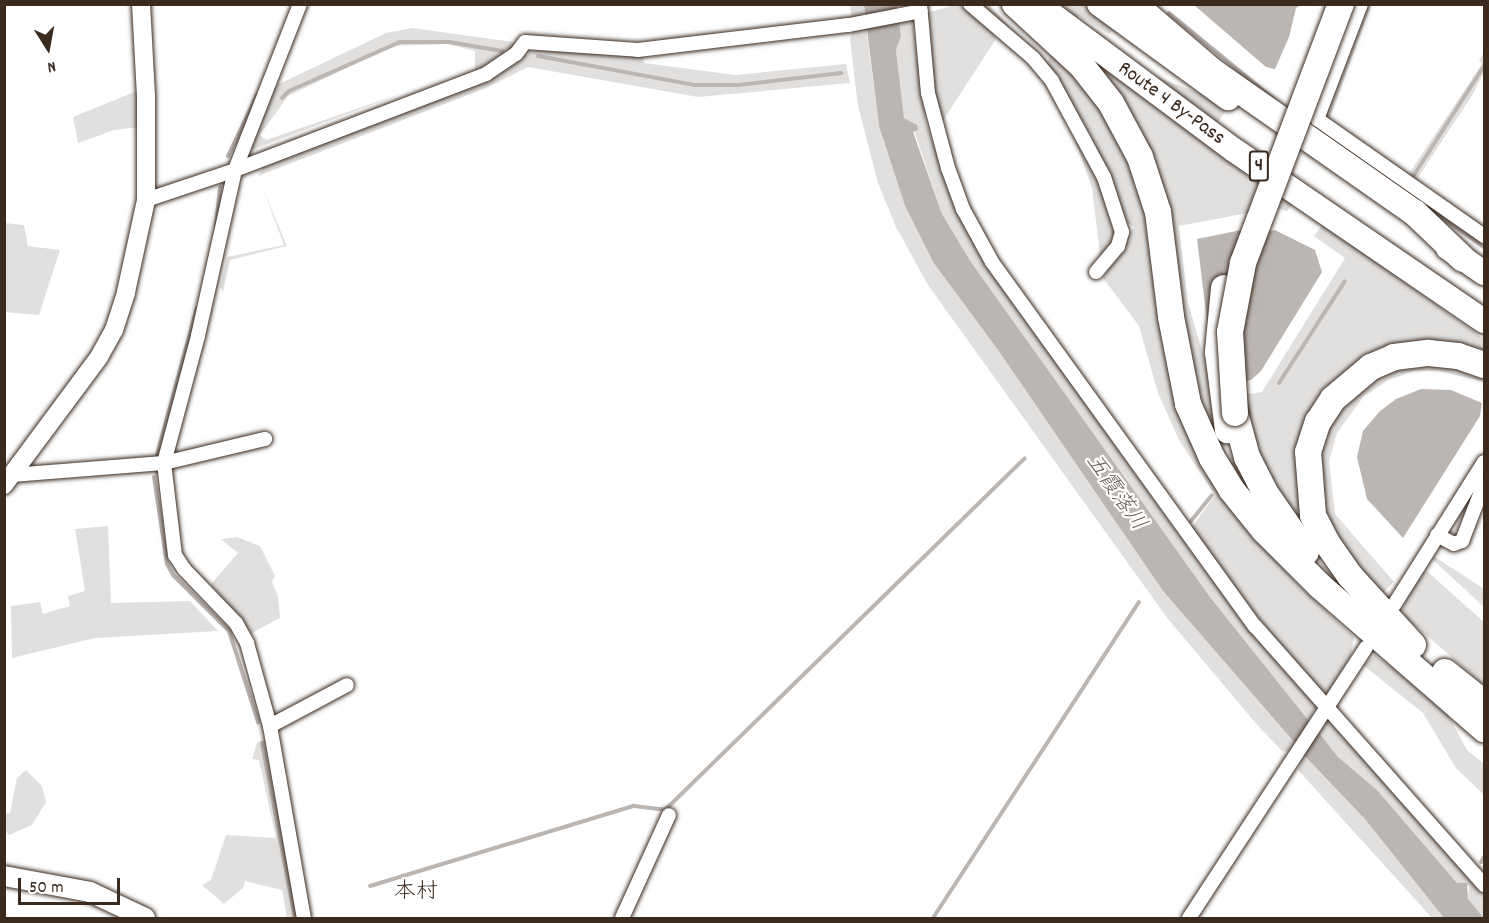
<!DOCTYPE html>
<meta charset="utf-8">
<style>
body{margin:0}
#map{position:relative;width:1489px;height:923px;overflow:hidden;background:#fff;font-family:Dekko,"Klee One",sans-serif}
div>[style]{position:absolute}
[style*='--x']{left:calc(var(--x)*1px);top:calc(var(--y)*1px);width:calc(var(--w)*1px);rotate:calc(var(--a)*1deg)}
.green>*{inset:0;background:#e2e0de}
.water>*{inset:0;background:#bcb6b3}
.stream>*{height:4px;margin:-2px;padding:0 2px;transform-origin:2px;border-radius:2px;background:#bcb6b3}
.roads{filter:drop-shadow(0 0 2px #3b2a1e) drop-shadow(0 0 2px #3b2a1e)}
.minor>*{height:14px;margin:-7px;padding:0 7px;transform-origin:7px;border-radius:7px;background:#fff}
.tertiary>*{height:18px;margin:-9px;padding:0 9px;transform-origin:9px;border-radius:9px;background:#fff}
.secondary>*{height:20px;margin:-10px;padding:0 10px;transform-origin:10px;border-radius:10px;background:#fff}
.trunk>*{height:24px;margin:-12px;padding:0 12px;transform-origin:12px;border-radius:12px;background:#fff}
.motorway>*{height:26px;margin:-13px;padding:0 13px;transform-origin:13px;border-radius:13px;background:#fff}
.bridges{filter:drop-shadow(0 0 2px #3b2a1e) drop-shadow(0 0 2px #3b2a1e)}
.motorway-bridge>*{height:26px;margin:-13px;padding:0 13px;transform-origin:13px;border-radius:13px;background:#fff}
span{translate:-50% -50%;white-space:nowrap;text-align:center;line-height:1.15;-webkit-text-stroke:4.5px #fff;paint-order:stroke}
.shield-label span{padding:2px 4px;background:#fff;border:2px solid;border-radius:4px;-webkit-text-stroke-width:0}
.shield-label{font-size:20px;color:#3b2a1e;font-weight:700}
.street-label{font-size:21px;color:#3b2a1e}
.water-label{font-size:22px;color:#685b52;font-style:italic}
.neighbourhood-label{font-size:22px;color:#3b2a1e}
.frame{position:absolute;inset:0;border:6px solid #3b2a1e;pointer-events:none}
.north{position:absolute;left:18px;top:18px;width:60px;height:60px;-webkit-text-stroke:4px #fff;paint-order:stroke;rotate:169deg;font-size:16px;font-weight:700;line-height:24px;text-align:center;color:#3b2a1e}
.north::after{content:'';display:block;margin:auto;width:21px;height:27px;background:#3b2a1e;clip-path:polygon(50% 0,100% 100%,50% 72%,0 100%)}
.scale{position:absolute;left:18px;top:878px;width:102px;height:27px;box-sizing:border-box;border:3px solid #3b2a1e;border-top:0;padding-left:8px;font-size:18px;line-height:21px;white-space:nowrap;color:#3b2a1e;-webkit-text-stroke:4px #fff;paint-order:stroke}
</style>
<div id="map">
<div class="green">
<div style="clip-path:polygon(850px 5px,864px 5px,865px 17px,852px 19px)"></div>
<div style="clip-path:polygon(954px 5px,967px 7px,990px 27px,996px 39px,940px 125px,932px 85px,927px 13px)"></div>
<div style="clip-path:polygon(978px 5px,989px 5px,1031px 49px)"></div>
<div style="clip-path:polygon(1054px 5px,1084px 5px,1129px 39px,1112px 31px,1109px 34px,1079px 16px,1076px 20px)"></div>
<div style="clip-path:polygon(1365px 5px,1371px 5px,1330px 118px,1334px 125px,1408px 175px,1482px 64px,1479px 61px,1484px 52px,1484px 72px,1473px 94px,1415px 182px,1327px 122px,1324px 114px)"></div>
<div style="clip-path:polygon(912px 19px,926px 123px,941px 168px,995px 276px,1202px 567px,1269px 651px,1317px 702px,1309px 721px,1210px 597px,971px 262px,942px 214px,912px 125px,904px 119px,896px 50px,901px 36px,899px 20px)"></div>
<div style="clip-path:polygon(866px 26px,879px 126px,905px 206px,933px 262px,998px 350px,1163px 591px,1295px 743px,1289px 752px,1282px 751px,1259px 727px,1168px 619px,928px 285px,896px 227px,878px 183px,858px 106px,850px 39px,853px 31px)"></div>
<div style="clip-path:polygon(412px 28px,513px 42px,515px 47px,504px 58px,475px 71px,475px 51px,447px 44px,393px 46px,288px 96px,260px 135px,266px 140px,400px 94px,249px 151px,270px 92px,279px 84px,386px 33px)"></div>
<div style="clip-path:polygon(555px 48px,617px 56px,643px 55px,644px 63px,735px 75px,846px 64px,850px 83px,698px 97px,528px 67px,486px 88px,258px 176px,265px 164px,471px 87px,532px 52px)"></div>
<div style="clip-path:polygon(1052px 51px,1096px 99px,1124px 145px,1149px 224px,1160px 314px,1261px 544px,1299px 586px,1354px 637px,1351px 656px,1328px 692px,1322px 691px,1243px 601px,1190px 530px,1215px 495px,1179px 440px,1158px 393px,1139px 326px,1103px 278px,1134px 227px,1127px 223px,1091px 135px,1046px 66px)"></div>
<div style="clip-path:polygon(1089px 58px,1293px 203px,1287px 211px,1275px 208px,1179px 226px,1188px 303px,1208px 371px,1226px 455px,1221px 457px,1201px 410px,1174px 264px)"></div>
<div style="clip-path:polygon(1140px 70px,1203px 95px,1226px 111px,1216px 124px)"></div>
<div style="clip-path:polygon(139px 90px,140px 127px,114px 130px,78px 143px,73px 117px)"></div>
<div style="clip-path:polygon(1070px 126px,1084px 142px,1117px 227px,1114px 242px,1101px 263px,1092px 188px)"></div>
<div style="clip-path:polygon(263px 189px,287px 246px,230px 260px,223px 292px,220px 287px,227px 257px,284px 245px)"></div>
<div style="clip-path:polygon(4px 223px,24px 225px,28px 246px,60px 250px,39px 315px,5px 312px)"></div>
<div style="clip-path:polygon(1323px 224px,1484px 339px,1484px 358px,1414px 346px,1310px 425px,1320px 551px,1269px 478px,1253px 442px,1242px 395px,1262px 392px,1345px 258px,1314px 236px)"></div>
<div style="clip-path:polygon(1441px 363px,1484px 373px,1484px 382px,1439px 371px,1414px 371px,1388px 380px,1363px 397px,1337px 433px,1329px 461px,1335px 514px,1394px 582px,1380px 595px,1348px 559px,1324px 515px,1317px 464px,1334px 414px,1368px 380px,1392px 369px)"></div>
<div style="clip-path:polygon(108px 526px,111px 603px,190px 601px,218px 631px,95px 638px,12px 658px,11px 606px,40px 602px,43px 614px,70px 606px,68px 596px,85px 591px,75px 529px)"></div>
<div style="clip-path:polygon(237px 537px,260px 546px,275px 576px,272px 582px,278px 596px,280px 618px,250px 634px,211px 584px,238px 553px,221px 539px)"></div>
<div style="clip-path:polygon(1435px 557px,1484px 589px,1484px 607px,1432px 559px)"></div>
<div style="clip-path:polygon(1422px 572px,1428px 572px,1484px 622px,1484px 685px,1402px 614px,1408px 593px)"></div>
<div style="clip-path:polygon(1375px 655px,1444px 708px,1467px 750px,1484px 764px,1484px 795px,1456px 768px,1423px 713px,1363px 665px)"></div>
<div style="clip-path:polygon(1327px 719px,1484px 892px,1484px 918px,1468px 899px,1469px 886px,1457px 883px,1377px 790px,1338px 757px,1319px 732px)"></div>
<div style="clip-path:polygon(268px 737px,299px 918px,287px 918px,282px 890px,245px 881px,243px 888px,224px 904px,202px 885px,211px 880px,226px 835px,276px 838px,259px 760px,252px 759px,257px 743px)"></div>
<div style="clip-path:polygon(1304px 755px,1365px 818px,1444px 918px,1432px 918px,1298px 770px)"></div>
<div style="clip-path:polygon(26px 770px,42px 786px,46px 802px,32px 825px,9px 835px,5px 830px,5px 813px,10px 813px,17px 778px)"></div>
</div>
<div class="water">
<div style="clip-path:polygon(864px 5px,897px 5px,901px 36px,896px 50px,904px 118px,917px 125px,918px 130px,913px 132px,942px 214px,971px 262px,1210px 597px,1309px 721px,1295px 743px,1163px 591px,998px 350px,933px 262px,905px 206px,879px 126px)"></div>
<div style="clip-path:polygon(1194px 5px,1301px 5px,1296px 8px,1289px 37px,1275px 69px,1266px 67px)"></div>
<div style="clip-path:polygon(1251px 228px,1257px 235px,1275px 230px,1315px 250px,1322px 272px,1261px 371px,1251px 380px,1224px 385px,1207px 321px,1197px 239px)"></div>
<div style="clip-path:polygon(1421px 389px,1451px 390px,1482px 403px,1480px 416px,1403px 538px,1367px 499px,1357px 457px,1363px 431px,1380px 411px,1396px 399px)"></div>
<div style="clip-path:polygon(1317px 730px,1338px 757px,1377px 790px,1457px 883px,1467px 883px,1468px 899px,1484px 918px,1444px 918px,1365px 819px,1302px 753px)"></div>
</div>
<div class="stream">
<div style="--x:1169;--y:13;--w:137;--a:39.4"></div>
<div style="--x:538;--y:56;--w:160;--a:10.5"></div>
<div style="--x:695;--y:85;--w:43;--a:0"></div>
<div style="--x:738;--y:85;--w:104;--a:-6.6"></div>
<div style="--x:282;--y:98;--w:10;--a:-45"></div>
<div style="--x:289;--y:91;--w:121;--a:-23.8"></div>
<div style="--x:400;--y:42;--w:49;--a:0"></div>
<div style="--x:449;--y:42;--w:54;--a:9.6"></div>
<div style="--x:228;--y:156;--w:68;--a:-64.6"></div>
<div style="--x:1414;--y:175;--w:130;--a:-57.3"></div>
<div style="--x:1426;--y:206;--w:71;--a:35.3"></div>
<div style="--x:216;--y:228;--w:41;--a:-84.4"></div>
<div style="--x:1279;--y:383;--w:121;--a:-57.1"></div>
<div style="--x:157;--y:455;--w:152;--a:-74.8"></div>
<div style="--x:154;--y:477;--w:88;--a:81.5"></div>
<div style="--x:167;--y:564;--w:13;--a:61"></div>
<div style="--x:173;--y:575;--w:79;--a:45"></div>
<div style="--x:229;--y:631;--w:96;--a:72.3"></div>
<div style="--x:1191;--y:521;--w:33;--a:-51"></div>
<div style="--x:262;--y:743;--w:178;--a:79.3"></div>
<div style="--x:1481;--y:862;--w:6;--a:-59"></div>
<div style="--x:370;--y:886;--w:276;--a:-16.9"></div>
<div style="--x:634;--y:806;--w:31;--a:7"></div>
<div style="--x:665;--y:810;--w:503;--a:-44.36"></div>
<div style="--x:933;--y:918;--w:377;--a:-56.9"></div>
</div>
<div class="roads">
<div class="minor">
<div style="--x:300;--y:4;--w:178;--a:111.4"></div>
<div style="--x:235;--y:170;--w:170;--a:102.6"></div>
<div style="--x:198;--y:336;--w:131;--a:105"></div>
<div style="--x:164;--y:463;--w:93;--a:83.2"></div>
<div style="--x:175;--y:555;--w:17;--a:57"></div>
<div style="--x:184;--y:569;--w:75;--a:46.1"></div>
<div style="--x:236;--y:623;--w:23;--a:61"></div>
<div style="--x:247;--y:643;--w:86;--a:74.5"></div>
<div style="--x:270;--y:726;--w:195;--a:80"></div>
<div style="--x:920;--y:4;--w:89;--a:84.9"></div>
<div style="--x:928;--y:93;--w:78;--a:75.1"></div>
<div style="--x:948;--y:168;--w:44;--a:69.9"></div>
<div style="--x:963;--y:209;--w:60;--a:61.3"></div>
<div style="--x:992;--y:262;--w:449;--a:54.2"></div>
<div style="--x:1255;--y:626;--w:346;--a:48.5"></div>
<div style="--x:970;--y:4;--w:83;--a:40.6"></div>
<div style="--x:1033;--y:58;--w:30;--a:50"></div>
<div style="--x:1052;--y:81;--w:109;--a:61.6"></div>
<div style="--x:1104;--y:177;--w:58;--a:71.9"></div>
<div style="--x:1122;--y:232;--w:15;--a:106"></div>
<div style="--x:1118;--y:246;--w:34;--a:130"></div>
<div style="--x:1361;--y:4;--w:123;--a:110.9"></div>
<div style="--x:1317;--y:119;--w:204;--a:35"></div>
<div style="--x:146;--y:200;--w:94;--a:-18.6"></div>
<div style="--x:235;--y:170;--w:269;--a:-20.9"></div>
<div style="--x:486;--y:74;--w:36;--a:-34"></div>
<div style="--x:516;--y:54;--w:15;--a:-53"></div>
<div style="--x:525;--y:42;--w:113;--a:4"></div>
<div style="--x:638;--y:50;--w:212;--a:-6.8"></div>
<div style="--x:849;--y:25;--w:73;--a:-11"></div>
<div style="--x:12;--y:475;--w:152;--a:-4.5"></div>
<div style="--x:164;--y:463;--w:104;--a:-13.4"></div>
<div style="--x:1437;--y:535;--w:19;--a:28"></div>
<div style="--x:1454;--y:544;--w:9;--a:-21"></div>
<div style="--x:1462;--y:541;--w:61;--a:-68.9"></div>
<div style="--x:1394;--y:605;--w:169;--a:-57.8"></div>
<div style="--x:270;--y:726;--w:87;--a:-28"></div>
<div style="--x:622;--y:918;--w:113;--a:-65.5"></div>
<div style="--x:1189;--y:918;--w:323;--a:-56.8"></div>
</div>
<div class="tertiary">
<div style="--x:4;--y:485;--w:159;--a:-53.4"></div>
<div style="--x:99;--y:357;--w:31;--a:-61"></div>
<div style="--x:114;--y:330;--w:40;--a:-72"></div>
<div style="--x:126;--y:292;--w:94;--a:-77.7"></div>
<div style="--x:146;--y:200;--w:104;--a:-90"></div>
<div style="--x:146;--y:96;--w:92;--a:-93.1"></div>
</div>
<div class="secondary">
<div style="--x:4;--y:876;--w:87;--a:10.5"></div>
<div style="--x:90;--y:892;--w:61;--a:25.3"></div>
</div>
<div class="trunk">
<div style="--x:1038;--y:4;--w:244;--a:36.7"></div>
<div style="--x:1234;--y:150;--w:303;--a:34.4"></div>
<div style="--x:1099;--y:4;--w:160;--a:36.1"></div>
<div style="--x:1448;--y:248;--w:44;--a:34.8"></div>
</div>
<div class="motorway">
<div style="--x:1015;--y:4;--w:91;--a:42.8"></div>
<div style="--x:1082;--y:66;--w:47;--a:51.9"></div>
<div style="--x:1111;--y:103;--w:61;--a:61.8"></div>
<div style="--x:1140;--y:157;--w:58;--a:71.9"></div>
<div style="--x:1158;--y:212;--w:106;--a:82.9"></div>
<div style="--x:1171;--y:317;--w:89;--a:78.9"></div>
<div style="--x:1188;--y:404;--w:59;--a:66"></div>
<div style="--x:1212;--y:458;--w:36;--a:58"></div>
<div style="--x:1231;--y:489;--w:53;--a:51.2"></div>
<div style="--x:1264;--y:530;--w:79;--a:45"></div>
<div style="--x:1320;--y:586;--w:218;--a:41.1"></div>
<div style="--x:1134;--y:4;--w:103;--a:40.7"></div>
<div style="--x:1212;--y:71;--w:248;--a:35"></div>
<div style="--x:1415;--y:213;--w:66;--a:43.8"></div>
<div style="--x:1224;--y:288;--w:64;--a:95.4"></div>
<div style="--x:1218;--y:352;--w:79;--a:82.7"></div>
<div style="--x:1235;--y:413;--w:46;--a:74.7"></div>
<div style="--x:1247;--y:457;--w:38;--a:63"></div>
<div style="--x:1264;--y:491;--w:74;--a:55.5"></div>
<div style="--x:1413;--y:645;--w:93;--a:-132.4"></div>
<div style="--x:1350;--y:576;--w:40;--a:-124.9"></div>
<div style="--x:1327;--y:543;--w:31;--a:-117"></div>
<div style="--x:1313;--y:515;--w:63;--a:-94.5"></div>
<div style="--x:1308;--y:452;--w:32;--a:-72"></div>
<div style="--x:1318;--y:422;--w:27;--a:-57"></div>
<div style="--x:1333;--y:399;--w:50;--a:-40.1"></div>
<div style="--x:1371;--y:367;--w:25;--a:-23"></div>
<div style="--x:1394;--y:357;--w:35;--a:-7"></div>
<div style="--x:1429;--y:353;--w:29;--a:6"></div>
<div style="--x:1458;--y:356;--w:28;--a:19"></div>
<div style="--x:1445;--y:672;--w:50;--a:38.5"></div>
</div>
</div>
<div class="bridges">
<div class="motorway-bridge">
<div style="--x:1235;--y:413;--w:81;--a:-93.5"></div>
<div style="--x:1230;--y:332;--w:70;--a:-79.3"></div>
<div style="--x:1243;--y:263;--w:277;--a:-69.3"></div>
</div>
</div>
<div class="shield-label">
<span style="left:1259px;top:166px">4</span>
</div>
<div class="street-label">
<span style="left:1171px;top:104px;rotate:36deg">Route 4 By-Pass</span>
</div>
<div class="water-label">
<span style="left:1115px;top:493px;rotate:55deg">五霞落川</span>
</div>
<div class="neighbourhood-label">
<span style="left:416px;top:893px">本村</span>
</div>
<div class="frame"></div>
<div class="north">N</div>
<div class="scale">50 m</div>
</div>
